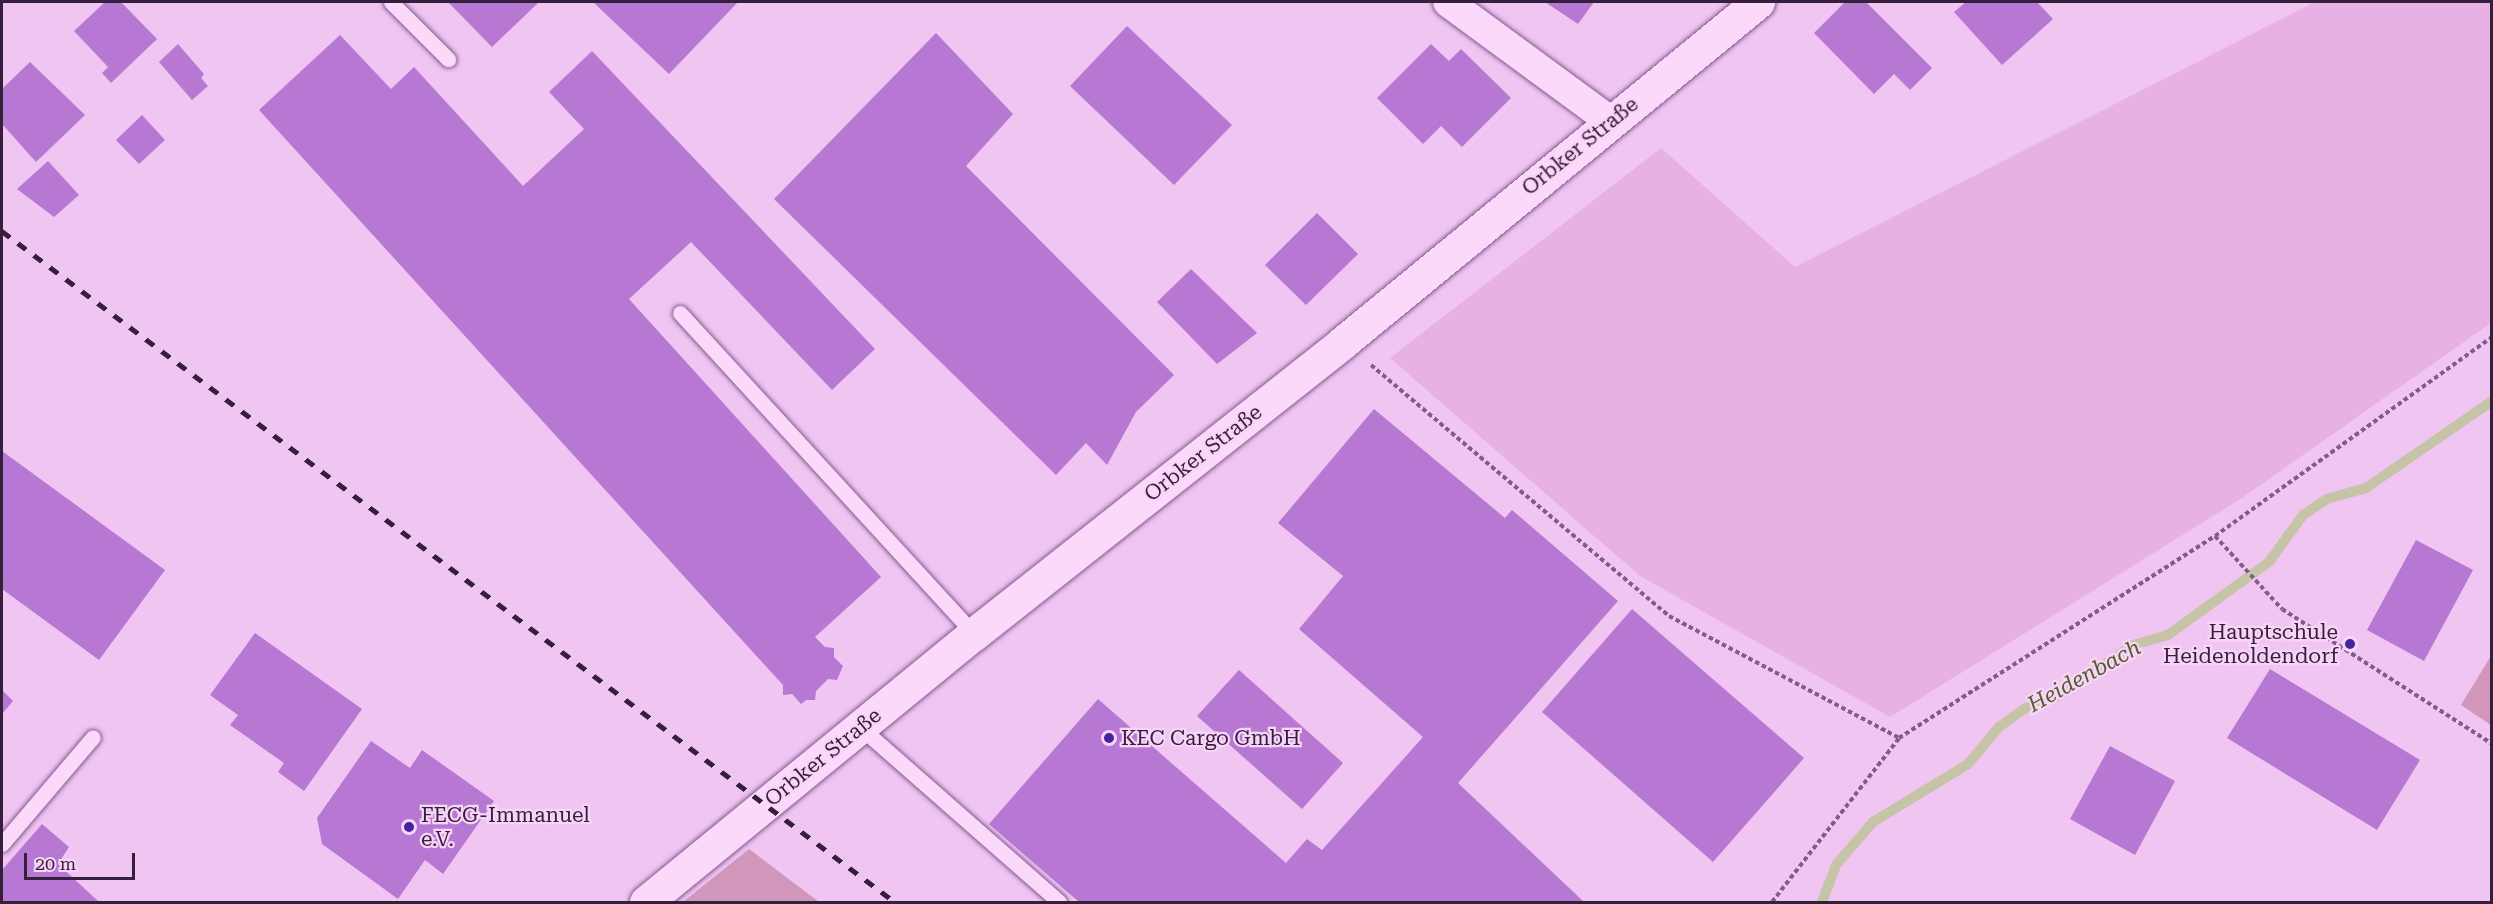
<!DOCTYPE html>
<meta charset="utf-8">
<style>
body{margin:0}
#map{position:relative;width:2493px;height:904px;overflow:hidden;background:#f0c5f2;font-family:"Roboto Serif",serif}
div>[style]{position:absolute}
[style*='--x']{left:calc(var(--x)*1px);top:calc(var(--y)*1px);width:calc(var(--w)*1px);rotate:calc(var(--a)*1deg)}
.farmland>*{inset:0;background:#e8b1e3}
.green>*{inset:0;background:#d197bb}
.stream>*{height:10px;margin:-5px;padding:0 5px;transform-origin:5px;border-radius:5px;background:#c5c4a7}
.building>*{inset:0;background:#b678d3}
.path>*{height:4px;margin-top:-2px;transform-origin:0;background:repeating-linear-gradient(90deg,#84598f 0 4.5px,transparent 0 7.5px)}
.roads{filter:drop-shadow(0 0 2px #84598f) drop-shadow(0 0 2px #84598f)}
.service>*{height:15px;margin:-7.5px;padding:0 7.5px;transform-origin:7.5px;border-radius:7.5px;background:#fad9fb}
.minor>*{height:30px;margin:-15px;padding:0 15px;transform-origin:15px;border-radius:15px;background:#fad9fb}
.tertiary>*{height:33px;margin:-16.5px;padding:0 16.5px;transform-origin:16.5px;border-radius:16.5px;background:#fad9fb}
.rail>*{height:4.5px;margin-top:-2.25px;transform-origin:0;background:repeating-linear-gradient(90deg,#361e3d 0 10px,transparent 0 20px)}
.dots>*{width:16px;height:16px;translate:-50% -50%;box-sizing:border-box;border:3px solid #f8d5f8;border-radius:50%}
span{translate:-50% -50%;white-space:nowrap;text-align:center;line-height:1.15;-webkit-text-stroke:4.5px #f8d5f8;paint-order:stroke}
.street-label{font-size:21px;color:#361e3d}
.poi-label{font-size:21px;color:#361e3d}
.right{translate:-100% -50%;text-align:right}
.left{translate:0 -50%;text-align:left}
.water-label{font-size:22px;color:#545e2c;font-style:italic}
.frame{position:absolute;inset:0;border:3px solid #361e3d;pointer-events:none}
.scale{position:absolute;left:24px;top:853px;width:111px;height:27px;box-sizing:border-box;border:3px solid #361e3d;border-top:0;padding-left:8px;font-size:18px;line-height:21px;white-space:nowrap;color:#361e3d;-webkit-text-stroke:4px #f8d5f8;paint-order:stroke}
</style>
<div id="map">
<div class="farmland">
<div style="clip-path:polygon(2315px 2px,2491px 2px,2491px 323px,2242px 498px,1890px 717px,1640px 576px,1390px 358px,1661px 148px,1795px 267px)"></div>
</div>
<div class="green">
<div style="clip-path:polygon(2491px 656px,2492px 725px,2491px 725px,2461px 705px)"></div>
<div style="clip-path:polygon(749px 849px,819px 902px,683px 902px)"></div>
</div>
<div class="stream">
<div style="--x:1822;--y:902;--w:40;--a:-69"></div>
<div style="--x:1836;--y:865;--w:57;--a:-49.3"></div>
<div style="--x:1873;--y:822;--w:111;--a:-31.4"></div>
<div style="--x:1968;--y:764;--w:48;--a:-50"></div>
<div style="--x:1999;--y:727;--w:31;--a:-36"></div>
<div style="--x:2024;--y:709;--w:40;--a:-22"></div>
<div style="--x:2061;--y:694;--w:87;--a:-34.2"></div>
<div style="--x:2133;--y:645;--w:36;--a:-16"></div>
<div style="--x:2168;--y:635;--w:125;--a:-35.9"></div>
<div style="--x:2269;--y:562;--w:58;--a:-54.1"></div>
<div style="--x:2303;--y:515;--w:29;--a:-34"></div>
<div style="--x:2327;--y:499;--w:41;--a:-15.8"></div>
<div style="--x:2366;--y:488;--w:153;--a:-34.6"></div>
</div>
<div class="building">
<div style="clip-path:polygon(105px 2px,121px 2px,157px 39px,111px 83px,102px 73px,108px 67px,74px 31px)"></div>
<div style="clip-path:polygon(448px 2px,539px 2px,492px 47px)"></div>
<div style="clip-path:polygon(593px 2px,738px 2px,669px 74px)"></div>
<div style="clip-path:polygon(1545px 2px,1594px 2px,1578px 24px)"></div>
<div style="clip-path:polygon(1845px 2px,1866px 2px,1932px 68px,1910px 90px,1894px 74px,1874px 94px,1814px 33px)"></div>
<div style="clip-path:polygon(1966px 2px,2037px 2px,2053px 19px,2002px 65px,1954px 12px)"></div>
<div style="clip-path:polygon(1127px 26px,1232px 125px,1174px 185px,1070px 86px)"></div>
<div style="clip-path:polygon(936px 33px,1013px 114px,966px 166px,1174px 375px,1136px 412px,1107px 465px,1086px 443px,1056px 475px,774px 199px)"></div>
<div style="clip-path:polygon(340px 35px,391px 89px,414px 67px,523px 186px,584px 129px,549px 92px,592px 51px,875px 349px,832px 390px,691px 242px,629px 299px,881px 577px,815px 637px,825px 647px,834px 648px,834px 657px,843px 666px,837px 680px,828px 679px,816px 691px,815px 700px,806px 700px,801px 704px,792px 694px,783px 695px,783px 685px,259px 110px)"></div>
<div style="clip-path:polygon(178px 44px,204px 74px,201px 78px,208px 86px,192px 100px,159px 62px)"></div>
<div style="clip-path:polygon(1431px 44px,1449px 61px,1461px 49px,1511px 98px,1462px 147px,1441px 126px,1423px 144px,1377px 98px)"></div>
<div style="clip-path:polygon(30px 62px,85px 115px,36px 162px,2px 124px,2px 89px)"></div>
<div style="clip-path:polygon(142px 115px,165px 140px,139px 164px,116px 140px)"></div>
<div style="clip-path:polygon(48px 161px,79px 195px,54px 217px,17px 189px)"></div>
<div style="clip-path:polygon(1317px 213px,1358px 254px,1306px 305px,1265px 265px)"></div>
<div style="clip-path:polygon(1191px 269px,1257px 333px,1217px 364px,1157px 302px)"></div>
<div style="clip-path:polygon(1374px 409px,1505px 518px,1512px 510px,1618px 601px,1458px 783px,1584px 902px,1079px 902px,989px 824px,1098px 699px,1286px 863px,1307px 839px,1322px 850px,1423px 737px,1299px 629px,1343px 576px,1278px 523px)"></div>
<div style="clip-path:polygon(2px 451px,165px 570px,99px 660px,2px 589px)"></div>
<div style="clip-path:polygon(2416px 540px,2473px 570px,2424px 661px,2367px 630px)"></div>
<div style="clip-path:polygon(1632px 609px,1804px 758px,1713px 862px,1542px 712px)"></div>
<div style="clip-path:polygon(255px 633px,362px 709px,304px 791px,278px 772px,284px 763px,230px 725px,238px 715px,210px 695px)"></div>
<div style="clip-path:polygon(2270px 669px,2420px 760px,2377px 830px,2227px 738px)"></div>
<div style="clip-path:polygon(1239px 670px,1343px 763px,1302px 809px,1197px 716px)"></div>
<div style="clip-path:polygon(2px 690px,13px 701px,2px 714px)"></div>
<div style="clip-path:polygon(371px 741px,410px 768px,422px 750px,494px 801px,443px 874px,425px 860px,398px 899px,322px 844px,317px 818px)"></div>
<div style="clip-path:polygon(2110px 746px,2175px 781px,2135px 855px,2070px 819px)"></div>
<div style="clip-path:polygon(42px 824px,69px 847px,58px 864px,99px 902px,2px 902px,2px 870px)"></div>
</div>
<div class="path">
<div style="--x:1371;--y:365;--w:390;--a:40.1"></div>
<div style="--x:1669;--y:616;--w:260;--a:27.9"></div>
<div style="--x:1899;--y:738;--w:375;--a:-32.6"></div>
<div style="--x:2215;--y:536;--w:341;--a:-35.7"></div>
<div style="--x:2215;--y:536;--w:99;--a:47.5"></div>
<div style="--x:2282;--y:609;--w:250;--a:32.7"></div>
<div style="--x:1772;--y:902;--w:207;--a:-52.2"></div>
</div>
<div class="roads">
<div class="service">
<div style="--x:391;--y:2;--w:81;--a:45"></div>
<div style="--x:680;--y:313;--w:435;--a:47.5"></div>
<div style="--x:860;--y:727;--w:265;--a:41.3"></div>
<div style="--x:2;--y:844;--w:140;--a:-49.6"></div>
</div>
<div class="minor">
<div style="--x:1448;--y:2;--w:201;--a:36.3"></div>
</div>
<div class="tertiary">
<div style="--x:646;--y:902;--w:424;--a:-39.3"></div>
<div style="--x:974;--y:634;--w:469;--a:-38.3"></div>
<div style="--x:1342;--y:343;--w:538;--a:-39.34"></div>
</div>
</div>
<div class="rail">
<div style="--x:2;--y:231;--w:1117;--a:36.92"></div>
</div>
<div class="dots">
<div style="left:2350px;top:644px;background:#4424a3"></div>
<div style="left:1109px;top:738px;background:#4424a3"></div>
<div style="left:409px;top:827px;background:#4424a3"></div>
</div>
<div class="street-label">
<span style="left:1580px;top:146px;rotate:-39deg">Orbker Straße</span>
<span style="left:1203px;top:453px;rotate:-38deg">Orbker Straße</span>
<span style="left:823px;top:757px;rotate:-39deg">Orbker Straße</span>
</div>
<div class="poi-label">
<span class="right" style="left:2338px;top:644px">Hauptschule<br>Heidenoldendorf</span>
<span class="left" style="left:1121px;top:738px">KEC Cargo GmbH</span>
<span class="left" style="left:421px;top:827px">FECG-Immanuel<br>e.V.</span>
</div>
<div class="water-label">
<span style="left:2084px;top:676px;rotate:-29deg">Heidenbach</span>
</div>
<div class="frame"></div>
<div class="scale">20 m</div>
</div>
